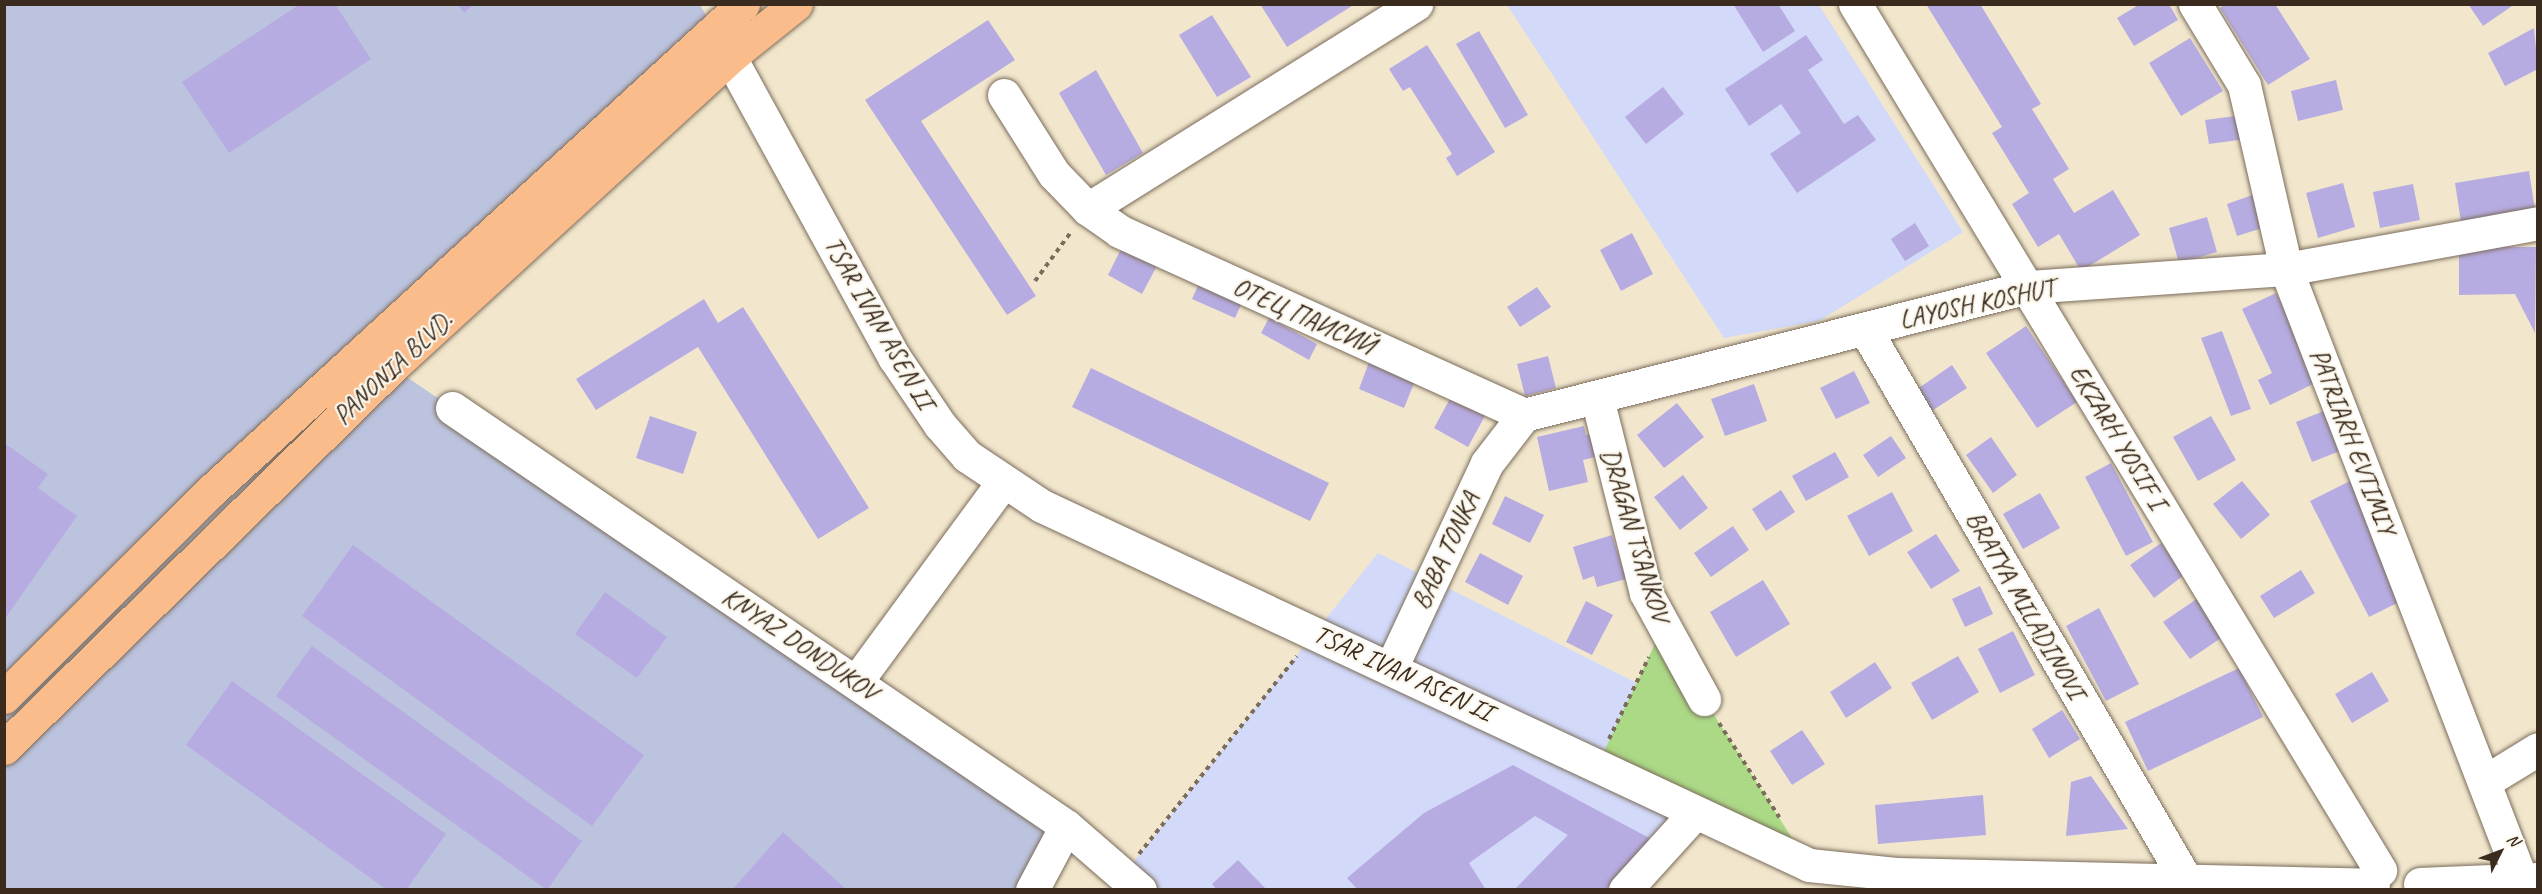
<!DOCTYPE html>
<meta charset="utf-8">
<style>
body{margin:0}
#map{position:relative;width:2542px;height:894px;overflow:hidden;background:#f2e7cd;font-family:Caveat,sans-serif}
div>[style]{position:absolute}
[style*='--x']{left:calc(var(--x)*1px);top:calc(var(--y)*1px);width:calc(var(--w)*1px);rotate:calc(var(--a)*1deg)}
.built>*{inset:0;background:#d2d9f9}
.industrial>*{inset:0;background:#bcc3de}
.green>*{inset:0;background:#abd986}
.building>*{inset:0;background:#b7ace1}
.path>*{height:4px;margin-top:-2px;transform-origin:0;background:repeating-linear-gradient(90deg,#7b6c5b 0 4.5px,transparent 0 9px)}
.roads{filter:drop-shadow(0 0 2px #7b6c5b) drop-shadow(0 0 2px #7b6c5b)}
.minor>*{height:33px;margin:-16.5px;padding:0 16.5px;transform-origin:16.5px;border-radius:16.5px;background:#fff}
.major>*{height:33px;margin:-16.5px;padding:0 16.5px;transform-origin:16.5px;border-radius:16.5px;background:#f9bc8a}
span{translate:-50% -50%;white-space:nowrap;text-align:center;line-height:1.15;-webkit-text-stroke:4.5px #fbf7ec;paint-order:stroke}
.street-label{font-size:26px;color:#3b2a1e}
.frame{position:absolute;inset:0;border:6px solid #3b2a1e;pointer-events:none}
.north{position:absolute;left:2470px;top:822px;width:60px;height:60px;-webkit-text-stroke:4px #fbf7ec;paint-order:stroke;rotate:48deg;font-size:16px;font-weight:700;line-height:24px;text-align:center;color:#3b2a1e}
.north::after{content:'';display:block;margin:auto;width:21px;height:27px;background:#3b2a1e;clip-path:polygon(50% 0,100% 100%,50% 72%,0 100%)}
</style>
<div id="map">
<div class="built">
<div style="clip-path:polygon(1507px 5px,1819px 5px,1963px 232px,1819px 321px,1724px 338px)"></div>
<div style="clip-path:polygon(1378px 553px,1637px 683px,1597px 766px,1694px 814px,1625px 889px,1140px 890px,1124px 874px)"></div>
</div>
<div class="industrial">
<div style="clip-path:polygon(5px 5px,700px 5px,713px 28px,392px 367px,1066px 826px,1032px 889px,5px 890px)"></div>
</div>
<div class="green">
<div style="clip-path:polygon(1662px 629px,1704px 699px,1809px 865px,1597px 766px)"></div>
</div>
<div class="building">
<div style="clip-path:polygon(300px 4px,335px 4px,371px 59px,229px 153px,182px 82px)"></div>
<div style="clip-path:polygon(457px 4px,474px 4px,464px 13px)"></div>
<div style="clip-path:polygon(1260px 4px,1355px 4px,1287px 47px)"></div>
<div style="clip-path:polygon(1733px 4px,1778px 4px,1795px 31px,1763px 52px)"></div>
<div style="clip-path:polygon(1926px 4px,1980px 4px,2041px 104px,2032px 109px,2069px 169px,2053px 179px,2074px 213px,2113px 190px,2140px 235px,2081px 271px,2059px 234px,2038px 247px,2012px 204px,2029px 193px,1992px 133px,2002px 127px)"></div>
<div style="clip-path:polygon(2140px 4px,2169px 4px,2178px 20px,2134px 46px,2117px 18px)"></div>
<div style="clip-path:polygon(2225px 4px,2275px 4px,2310px 59px,2268px 85px,2220px 8px)"></div>
<div style="clip-path:polygon(2468px 4px,2515px 4px,2483px 26px)"></div>
<div style="clip-path:polygon(1212px 15px,1251px 77px,1217px 97px,1179px 35px)"></div>
<div style="clip-path:polygon(988px 20px,1015px 60px,921px 121px,1036px 296px,1007px 315px,865px 100px)"></div>
<div style="clip-path:polygon(2534px 28px,2538px 69px,2505px 86px,2488px 53px)"></div>
<div style="clip-path:polygon(1479px 31px,1528px 115px,1505px 128px,1456px 44px)"></div>
<div style="clip-path:polygon(1806px 35px,1823px 60px,1808px 70px,1844px 124px,1858px 115px,1876px 140px,1797px 193px,1770px 154px,1801px 133px,1781px 104px,1749px 126px,1725px 89px)"></div>
<div style="clip-path:polygon(2190px 38px,2223px 91px,2181px 116px,2149px 63px)"></div>
<div style="clip-path:polygon(1427px 45px,1495px 152px,1457px 176px,1446px 158px,1452px 154px,1410px 87px,1403px 91px,1389px 69px)"></div>
<div style="clip-path:polygon(1096px 70px,1143px 153px,1106px 175px,1059px 93px)"></div>
<div style="clip-path:polygon(2336px 80px,2343px 110px,2298px 121px,2291px 91px)"></div>
<div style="clip-path:polygon(1663px 87px,1684px 114px,1646px 144px,1625px 117px)"></div>
<div style="clip-path:polygon(2243px 115px,2246px 139px,2209px 144px,2205px 120px)"></div>
<div style="clip-path:polygon(2529px 171px,2535px 210px,2461px 222px,2455px 183px)"></div>
<div style="clip-path:polygon(2343px 183px,2355px 227px,2318px 238px,2306px 193px)"></div>
<div style="clip-path:polygon(2413px 184px,2420px 220px,2380px 228px,2373px 192px)"></div>
<div style="clip-path:polygon(2258px 193px,2269px 226px,2237px 236px,2227px 204px)"></div>
<div style="clip-path:polygon(2207px 217px,2217px 252px,2179px 263px,2169px 228px)"></div>
<div style="clip-path:polygon(1915px 223px,1929px 246px,1905px 261px,1891px 239px)"></div>
<div style="clip-path:polygon(1632px 233px,1653px 274px,1621px 291px,1600px 250px)"></div>
<div style="clip-path:polygon(1125px 241px,1160px 260px,1142px 294px,1108px 275px)"></div>
<div style="clip-path:polygon(2459px 247px,2536px 247px,2535px 333px,2515px 294px,2459px 295px)"></div>
<div style="clip-path:polygon(1201px 279px,1244px 298px,1235px 318px,1192px 299px)"></div>
<div style="clip-path:polygon(1537px 287px,1551px 307px,1520px 327px,1507px 307px)"></div>
<div style="clip-path:polygon(2276px 293px,2319px 381px,2270px 405px,2258px 380px,2272px 373px,2242px 309px)"></div>
<div style="clip-path:polygon(704px 299px,718px 323px,743px 307px,869px 508px,818px 539px,698px 347px,596px 410px,576px 379px)"></div>
<div style="clip-path:polygon(1269px 318px,1317px 344px,1309px 360px,1261px 333px)"></div>
<div style="clip-path:polygon(2026px 326px,2077px 402px,2037px 428px,1986px 353px)"></div>
<div style="clip-path:polygon(2222px 331px,2251px 409px,2231px 416px,2201px 338px)"></div>
<div style="clip-path:polygon(1548px 356px,1556px 388px,1525px 396px,1517px 364px)"></div>
<div style="clip-path:polygon(1371px 357px,1417px 376px,1404px 408px,1359px 389px)"></div>
<div style="clip-path:polygon(1952px 365px,1967px 388px,1927px 414px,1913px 392px)"></div>
<div style="clip-path:polygon(1091px 368px,1329px 483px,1310px 521px,1072px 407px)"></div>
<div style="clip-path:polygon(1854px 371px,1870px 403px,1836px 419px,1820px 388px)"></div>
<div style="clip-path:polygon(1754px 384px,1767px 421px,1725px 436px,1711px 399px)"></div>
<div style="clip-path:polygon(1452px 395px,1486px 414px,1468px 447px,1434px 428px)"></div>
<div style="clip-path:polygon(1677px 403px,1704px 437px,1664px 468px,1637px 435px)"></div>
<div style="clip-path:polygon(2324px 411px,2340px 451px,2312px 462px,2296px 422px)"></div>
<div style="clip-path:polygon(650px 416px,697px 432px,683px 474px,636px 458px)"></div>
<div style="clip-path:polygon(2211px 416px,2236px 460px,2198px 481px,2173px 437px)"></div>
<div style="clip-path:polygon(1584px 426px,1586px 435px,1594px 433px,1600px 456px,1583px 460px,1588px 482px,1549px 491px,1537px 437px)"></div>
<div style="clip-path:polygon(1891px 436px,1906px 458px,1878px 477px,1863px 455px)"></div>
<div style="clip-path:polygon(1991px 437px,2017px 475px,1993px 493px,1966px 455px)"></div>
<div style="clip-path:polygon(4px 443px,48px 474px,38px 488px,77px 516px,4px 620px)"></div>
<div style="clip-path:polygon(1835px 452px,1849px 477px,1806px 501px,1792px 476px)"></div>
<div style="clip-path:polygon(2111px 463px,2153px 542px,2126px 556px,2085px 477px)"></div>
<div style="clip-path:polygon(1683px 475px,1708px 508px,1680px 530px,1654px 497px)"></div>
<div style="clip-path:polygon(2242px 481px,2270px 515px,2241px 539px,2213px 504px)"></div>
<div style="clip-path:polygon(2350px 481px,2409px 597px,2369px 617px,2310px 501px)"></div>
<div style="clip-path:polygon(1781px 490px,1795px 512px,1766px 531px,1752px 509px)"></div>
<div style="clip-path:polygon(1892px 492px,1913px 531px,1869px 556px,1847px 516px)"></div>
<div style="clip-path:polygon(2040px 493px,2060px 528px,2023px 549px,2003px 514px)"></div>
<div style="clip-path:polygon(1505px 496px,1544px 515px,1530px 543px,1492px 524px)"></div>
<div style="clip-path:polygon(1733px 526px,1749px 550px,1711px 577px,1694px 553px)"></div>
<div style="clip-path:polygon(1936px 534px,1960px 571px,1931px 589px,1907px 552px)"></div>
<div style="clip-path:polygon(1612px 535px,1626px 579px,1597px 587px,1594px 576px,1583px 580px,1573px 547px)"></div>
<div style="clip-path:polygon(2161px 543px,2184px 575px,2154px 598px,2130px 565px)"></div>
<div style="clip-path:polygon(353px 545px,644px 755px,592px 826px,302px 616px)"></div>
<div style="clip-path:polygon(1480px 553px,1523px 576px,1508px 605px,1465px 582px)"></div>
<div style="clip-path:polygon(2301px 570px,2315px 593px,2274px 618px,2260px 596px)"></div>
<div style="clip-path:polygon(1763px 580px,1790px 624px,1736px 657px,1710px 612px)"></div>
<div style="clip-path:polygon(1980px 586px,1993px 614px,1965px 627px,1952px 599px)"></div>
<div style="clip-path:polygon(605px 592px,667px 637px,637px 678px,575px 634px)"></div>
<div style="clip-path:polygon(2198px 598px,2224px 636px,2190px 659px,2163px 622px)"></div>
<div style="clip-path:polygon(1586px 601px,1613px 615px,1592px 655px,1566px 642px)"></div>
<div style="clip-path:polygon(2099px 608px,2139px 684px,2106px 701px,2066px 626px)"></div>
<div style="clip-path:polygon(2013px 631px,2035px 675px,2000px 693px,1978px 649px)"></div>
<div style="clip-path:polygon(312px 646px,582px 841px,547px 890px,276px 696px)"></div>
<div style="clip-path:polygon(1958px 656px,1979px 692px,1932px 720px,1911px 683px)"></div>
<div style="clip-path:polygon(1875px 662px,1892px 688px,1846px 718px,1830px 692px)"></div>
<div style="clip-path:polygon(2239px 668px,2263px 717px,2148px 771px,2125px 722px)"></div>
<div style="clip-path:polygon(2372px 672px,2389px 701px,2352px 723px,2335px 694px)"></div>
<div style="clip-path:polygon(232px 681px,446px 834px,406px 890px,387px 890px,186px 745px)"></div>
<div style="clip-path:polygon(2062px 710px,2080px 739px,2049px 758px,2032px 729px)"></div>
<div style="clip-path:polygon(1802px 730px,1825px 764px,1792px 785px,1770px 751px)"></div>
<div style="clip-path:polygon(1513px 765px,1651px 839px,1605px 890px,1514px 890px,1568px 835px,1535px 816px,1469px 863px,1486px 890px,1358px 890px,1347px 878px,1424px 813px)"></div>
<div style="clip-path:polygon(2091px 776px,2128px 829px,2066px 836px,2071px 782px)"></div>
<div style="clip-path:polygon(1983px 795px,1986px 835px,1878px 844px,1875px 805px)"></div>
<div style="clip-path:polygon(783px 832px,847px 890px,732px 890px)"></div>
<div style="clip-path:polygon(1238px 860px,1267px 890px,1217px 890px,1212px 884px)"></div>
</div>
<div class="path">
<div style="--x:1035;--y:281;--w:61;--a:-53.7"></div>
<div style="--x:1719;--y:723;--w:112;--a:57.4"></div>
<div style="--x:1609;--y:739;--w:91;--a:-64"></div>
<div style="--x:1139;--y:854;--w:253;--a:-51.4"></div>
</div>
<div class="roads">
<div class="minor">
<div style="--x:1855;--y:4;--w:1013;--a:58.77"></div>
<div style="--x:2195;--y:4;--w:95;--a:58.8"></div>
<div style="--x:2244;--y:85;--w:189;--a:77.1"></div>
<div style="--x:2286;--y:269;--w:654;--a:68.93"></div>
<div style="--x:716;--y:32;--w:371;--a:61.3"></div>
<div style="--x:894;--y:357;--w:82;--a:55.9"></div>
<div style="--x:940;--y:425;--w:41;--a:48.9"></div>
<div style="--x:967;--y:456;--w:90;--a:33.7"></div>
<div style="--x:1042;--y:506;--w:847;--a:25.08"></div>
<div style="--x:1809;--y:865;--w:87;--a:5.9"></div>
<div style="--x:1896;--y:874;--w:477;--a:1.3"></div>
<div style="--x:1004;--y:95;--w:93;--a:57.7"></div>
<div style="--x:1054;--y:174;--w:49;--a:45.8"></div>
<div style="--x:1088;--y:209;--w:38;--a:35"></div>
<div style="--x:1119;--y:231;--w:445;--a:24.4"></div>
<div style="--x:1088;--y:209;--w:387;--a:-32"></div>
<div style="--x:1865;--y:329;--w:638;--a:59.78"></div>
<div style="--x:1597;--y:398;--w:201;--a:75.9"></div>
<div style="--x:1646;--y:593;--w:121;--a:61.3"></div>
<div style="--x:452;--y:408;--w:743;--a:34.25"></div>
<div style="--x:1066;--y:826;--w:98;--a:40.9"></div>
<div style="--x:1391;--y:668;--w:226;--a:-64.9"></div>
<div style="--x:1487;--y:463;--w:61;--a:-52.4"></div>
<div style="--x:1524;--y:415;--w:520;--a:-14.25"></div>
<div style="--x:2028;--y:287;--w:259;--a:-4"></div>
<div style="--x:2286;--y:269;--w:256;--a:-10.3"></div>
<div style="--x:856;--y:682;--w:247;--a:-53.7"></div>
<div style="--x:2484;--y:782;--w:63;--a:-31.4"></div>
<div style="--x:2420;--y:884;--w:118;--a:-2.4"></div>
<div style="--x:1032;--y:890;--w:72;--a:-62"></div>
<div style="--x:1625;--y:890;--w:103;--a:-47.8"></div>
</div>
<div class="major">
<div style="--x:4;--y:697;--w:293;--a:-44.9"></div>
<div style="--x:212;--y:490;--w:720;--a:-42.47"></div>
<div style="--x:4;--y:748;--w:544;--a:-44.48"></div>
<div style="--x:392;--y:367;--w:460;--a:-42.5"></div>
<div style="--x:731;--y:56;--w:83;--a:-38.7"></div>
</div>
</div>
<div class="street-label">
<span style="left:1977px;top:304px;rotate:-12deg">LAYOSH KOSHUT</span>
<span style="left:1304px;top:316px;rotate:24deg">ОТЕЦ ПАИСИЙ</span>
<span style="left:879px;top:323px;rotate:60deg">TSAR IVAN ASEN II</span>
<span style="left:393px;top:368px;rotate:-43deg">PANONIA BLVD.</span>
<span style="left:2118px;top:437px;rotate:59deg">EKZARH YOSIF I</span>
<span style="left:2353px;top:442px;rotate:69deg">PATRIARH EVTIMIY</span>
<span style="left:1635px;top:535px;rotate:73deg">DRAGAN TSANKOV</span>
<span style="left:1446px;top:551px;rotate:-65deg">BABA TONKA</span>
<span style="left:2025px;top:605px;rotate:60deg">BRATYA MILADINOVI</span>
<span style="left:800px;top:644px;rotate:34deg">KNYAZ DONDUKOV</span>
<span style="left:1403px;top:673px;rotate:25deg">TSAR IVAN ASEN II</span>
</div>
<div class="frame"></div>
<div class="north">N</div>
</div>
